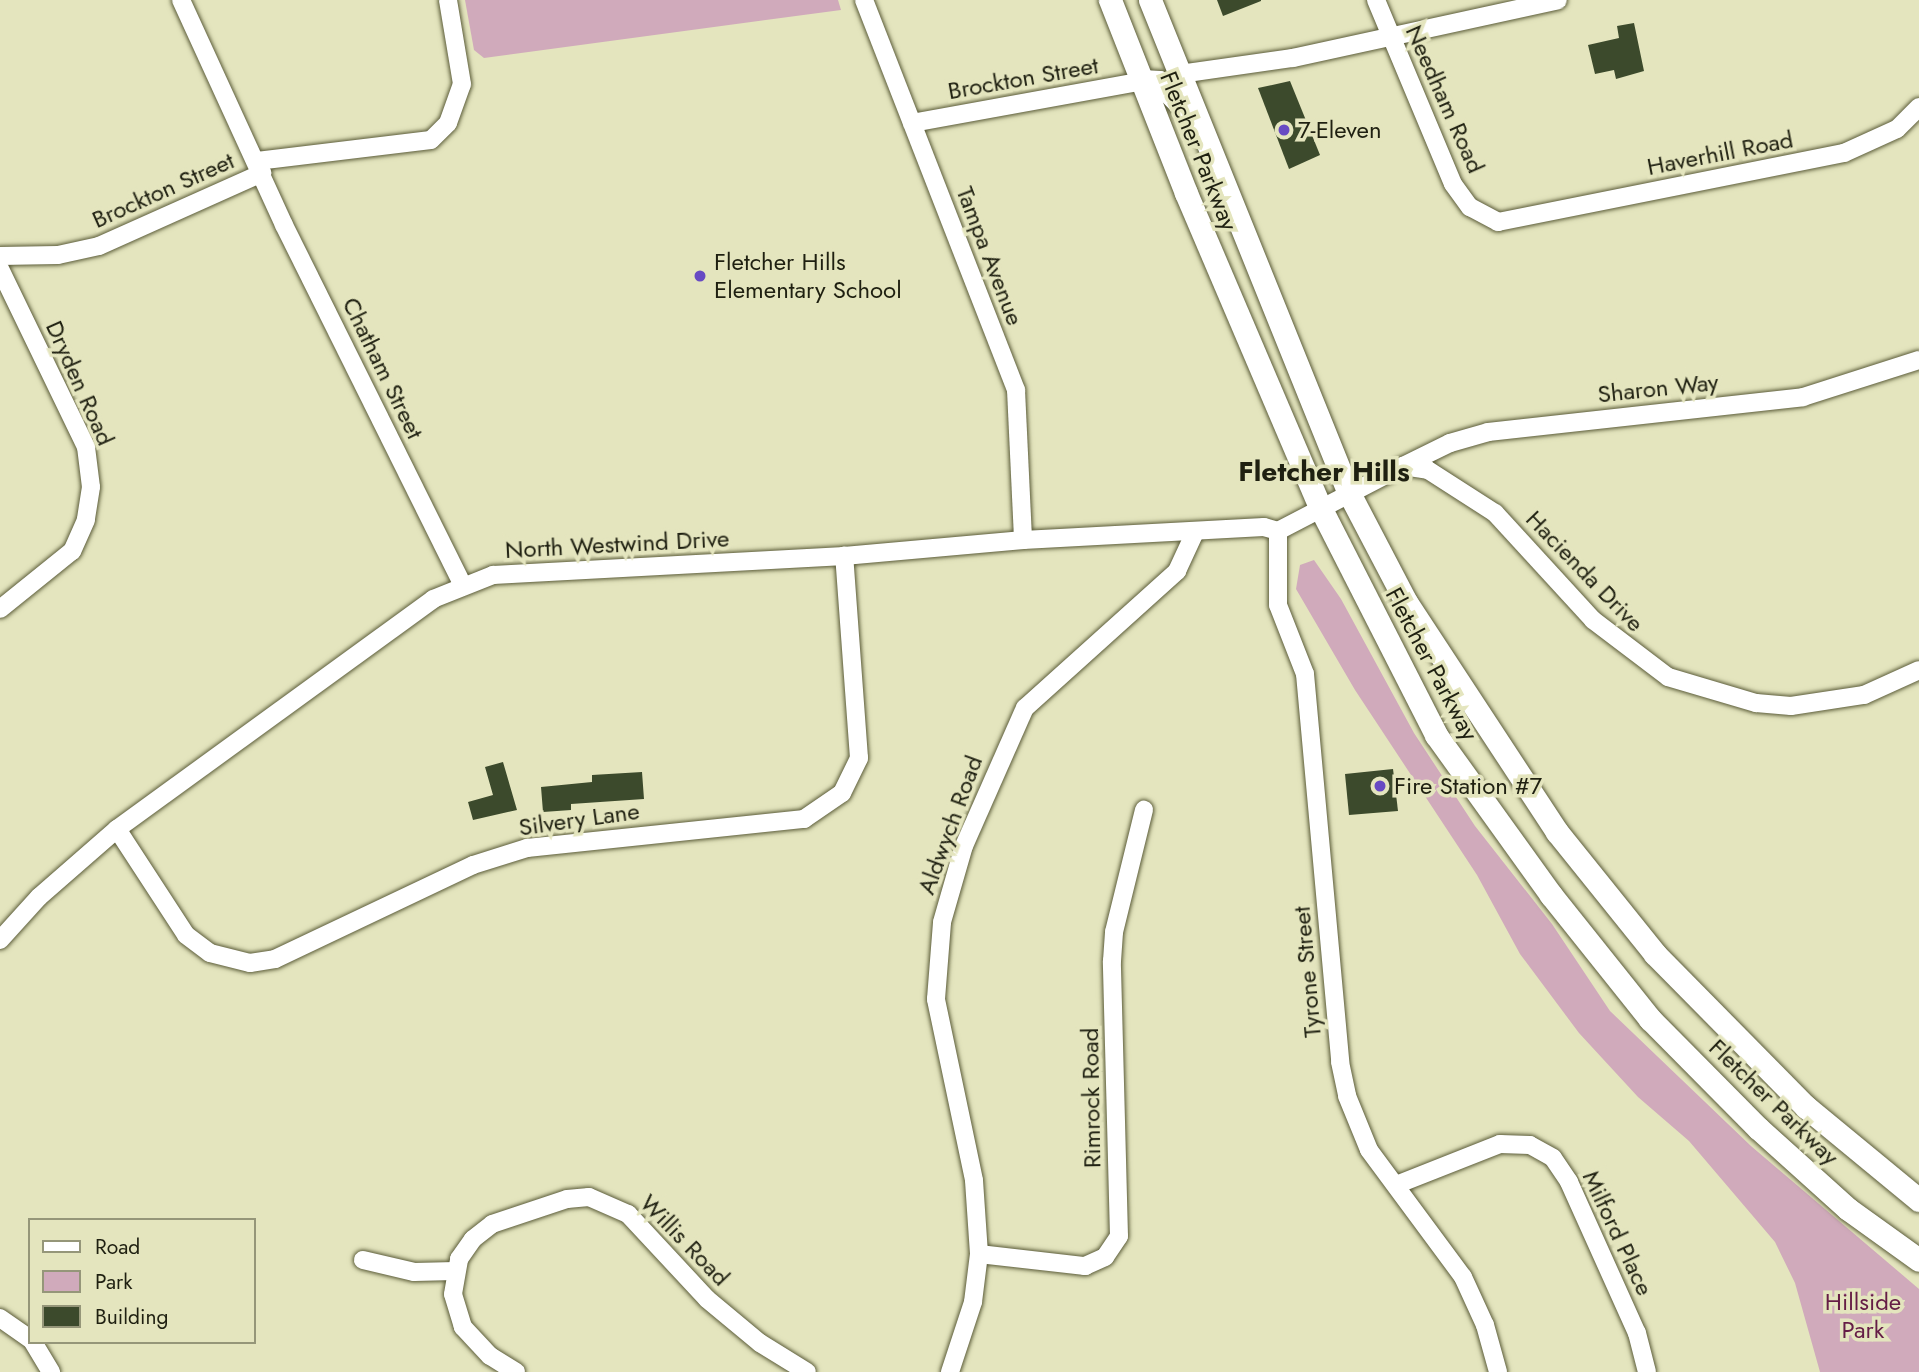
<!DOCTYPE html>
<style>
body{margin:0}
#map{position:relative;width:1919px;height:1372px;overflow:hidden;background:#e4e5be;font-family:Jost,sans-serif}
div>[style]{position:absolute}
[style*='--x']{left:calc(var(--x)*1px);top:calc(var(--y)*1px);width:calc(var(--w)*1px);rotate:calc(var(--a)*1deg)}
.green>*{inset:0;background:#d0aabb}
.building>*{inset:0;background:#3c4a2c}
.roads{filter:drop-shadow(0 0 2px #5b5c39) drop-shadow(0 0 2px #5b5c39)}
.minor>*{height:18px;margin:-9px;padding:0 9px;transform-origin:9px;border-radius:9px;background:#fff}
.major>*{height:23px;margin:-11.5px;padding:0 11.5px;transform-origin:11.5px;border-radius:11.5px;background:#fff}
.dots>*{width:19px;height:19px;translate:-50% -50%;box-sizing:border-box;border:4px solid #e4e5be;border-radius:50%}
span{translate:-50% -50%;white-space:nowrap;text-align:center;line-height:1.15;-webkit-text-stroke:7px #e4e5be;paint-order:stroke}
.street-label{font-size:24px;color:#1f2011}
.poi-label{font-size:24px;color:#1f2011}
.left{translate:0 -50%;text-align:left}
.park-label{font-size:24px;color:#651d46}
.quarter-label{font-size:28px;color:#1f2011;font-weight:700}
.legend{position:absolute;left:28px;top:1218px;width:228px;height:126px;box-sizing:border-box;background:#e4e5be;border:2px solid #959679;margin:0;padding:9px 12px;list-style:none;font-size:21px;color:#1f2011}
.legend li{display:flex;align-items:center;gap:14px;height:35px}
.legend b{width:35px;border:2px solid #959679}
</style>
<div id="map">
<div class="green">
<div style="clip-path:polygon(465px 0,838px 0,841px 10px,484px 58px,474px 50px)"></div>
<div style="clip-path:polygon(1314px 560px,1341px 599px,1414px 733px,1475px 826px,1552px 924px,1610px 1011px,1751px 1146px,1919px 1289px,1919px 1372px,1820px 1372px,1795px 1283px,1775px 1242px,1689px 1141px,1638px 1097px,1579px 1033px,1520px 954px,1477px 875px,1355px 690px,1296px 589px,1300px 565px)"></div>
</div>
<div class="building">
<div style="clip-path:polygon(1217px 0,1261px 0,1261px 1px,1223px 16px)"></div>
<div style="clip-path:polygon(1634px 23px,1644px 71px,1616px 79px,1614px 70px,1595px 74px,1588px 45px,1619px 38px,1617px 26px)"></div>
<div style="clip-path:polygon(1290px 81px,1320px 155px,1289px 169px,1258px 88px)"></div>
<div style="clip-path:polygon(503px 762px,517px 810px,473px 820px,468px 802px,493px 795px,485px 767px)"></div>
<div style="clip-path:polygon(1393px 769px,1398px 811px,1349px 815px,1345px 774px)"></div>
<div style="clip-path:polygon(642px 772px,644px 799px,571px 804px,571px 810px,543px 812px,541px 787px,592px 782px,592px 775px)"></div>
</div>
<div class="roads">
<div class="minor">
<div style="--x:181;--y:0;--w:247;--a:65.4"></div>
<div style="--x:284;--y:225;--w:401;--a:63.6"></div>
<div style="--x:864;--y:0;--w:419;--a:68.7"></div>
<div style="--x:1016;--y:390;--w:150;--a:87.3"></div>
<div style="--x:1376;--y:0;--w:199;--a:67.3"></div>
<div style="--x:1453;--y:184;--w:29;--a:54"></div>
<div style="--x:1470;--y:207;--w:32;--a:28"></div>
<div style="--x:1498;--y:222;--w:353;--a:-11.3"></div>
<div style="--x:1844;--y:153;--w:58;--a:-24.4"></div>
<div style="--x:1897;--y:129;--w:31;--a:-45"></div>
<div style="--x:1180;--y:74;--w:114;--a:-8.1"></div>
<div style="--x:1293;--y:58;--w:271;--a:-12.3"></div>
<div style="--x:912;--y:123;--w:234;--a:-10.3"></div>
<div style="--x:257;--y:161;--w:175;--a:-6.9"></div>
<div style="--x:431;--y:140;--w:24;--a:-45"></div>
<div style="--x:448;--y:123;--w:41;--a:-70.3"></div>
<div style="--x:462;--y:84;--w:85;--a:-99.5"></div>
<div style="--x:0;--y:256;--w:58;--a:-1"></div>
<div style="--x:58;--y:255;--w:42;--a:-12.4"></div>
<div style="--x:99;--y:246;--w:179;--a:-24.1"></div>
<div style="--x:0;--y:269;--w:198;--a:64.2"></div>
<div style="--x:86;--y:447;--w:40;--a:82.9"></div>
<div style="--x:91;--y:487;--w:33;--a:99"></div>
<div style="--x:86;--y:520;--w:34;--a:114"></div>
<div style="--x:72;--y:551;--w:92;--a:141.1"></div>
<div style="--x:1403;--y:466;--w:52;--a:-26.1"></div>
<div style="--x:1450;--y:443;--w:40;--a:-16"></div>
<div style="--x:1488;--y:432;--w:317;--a:-6.3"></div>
<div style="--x:1803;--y:397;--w:122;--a:-17.7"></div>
<div style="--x:1278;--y:531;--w:74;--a:90"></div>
<div style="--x:1278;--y:605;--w:74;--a:68.6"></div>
<div style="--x:1305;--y:674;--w:390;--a:84.8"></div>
<div style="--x:1340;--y:1062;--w:35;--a:78"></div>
<div style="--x:1347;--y:1096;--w:58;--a:67.8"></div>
<div style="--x:1369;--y:1150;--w:158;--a:53.5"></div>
<div style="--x:1463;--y:1277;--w:53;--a:65.4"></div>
<div style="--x:1485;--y:1325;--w:49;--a:74.5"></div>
<div style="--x:117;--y:829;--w:126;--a:56.9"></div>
<div style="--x:186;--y:935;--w:30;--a:37"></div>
<div style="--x:210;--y:953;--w:41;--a:14"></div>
<div style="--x:250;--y:963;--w:25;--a:-9"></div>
<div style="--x:275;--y:959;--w:219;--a:-25.4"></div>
<div style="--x:473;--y:865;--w:57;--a:-17.5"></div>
<div style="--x:527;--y:848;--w:279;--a:-6"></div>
<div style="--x:804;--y:819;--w:46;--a:-34.4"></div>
<div style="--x:842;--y:793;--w:39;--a:-64"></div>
<div style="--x:859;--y:758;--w:203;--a:-94.2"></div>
<div style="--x:0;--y:940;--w:58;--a:-47.8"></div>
<div style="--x:39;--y:897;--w:103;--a:-41.1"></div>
<div style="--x:117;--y:829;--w:391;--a:-36"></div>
<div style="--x:433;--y:599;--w:65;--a:-21.8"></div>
<div style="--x:493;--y:575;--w:352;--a:-3.1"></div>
<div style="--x:844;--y:556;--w:180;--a:-5.1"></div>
<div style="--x:1023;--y:540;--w:241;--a:-3.1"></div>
<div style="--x:1264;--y:527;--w:15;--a:16"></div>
<div style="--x:1278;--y:531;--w:141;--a:-27.5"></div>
<div style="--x:1403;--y:466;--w:25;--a:9"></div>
<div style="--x:1428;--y:470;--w:80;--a:32.7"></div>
<div style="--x:1495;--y:513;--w:145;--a:47.5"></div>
<div style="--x:1593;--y:620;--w:94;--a:37.2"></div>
<div style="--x:1668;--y:677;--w:92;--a:16.5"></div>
<div style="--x:1756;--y:703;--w:35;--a:5"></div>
<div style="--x:1791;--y:706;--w:74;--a:-8.6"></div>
<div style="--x:1864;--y:695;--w:60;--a:-24.4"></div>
<div style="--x:1396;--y:1185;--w:112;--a:-21.5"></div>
<div style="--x:1500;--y:1144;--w:30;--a:2"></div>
<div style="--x:1530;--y:1145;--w:26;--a:29"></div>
<div style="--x:1553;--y:1158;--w:29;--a:56"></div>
<div style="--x:1569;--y:1182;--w:166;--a:65.8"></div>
<div style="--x:1637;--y:1333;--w:40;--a:75.6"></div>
<div style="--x:979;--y:1254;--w:107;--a:6.5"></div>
<div style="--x:1085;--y:1266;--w:22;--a:-24"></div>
<div style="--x:1105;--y:1257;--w:25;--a:-56"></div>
<div style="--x:1119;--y:1236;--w:275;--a:-91.5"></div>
<div style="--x:1112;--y:961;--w:29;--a:-86"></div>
<div style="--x:1114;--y:932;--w:126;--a:-76.2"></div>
<div style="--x:363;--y:1260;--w:52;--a:13.2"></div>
<div style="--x:414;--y:1272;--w:41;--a:-1.4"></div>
<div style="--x:0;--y:1318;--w:37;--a:35"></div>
<div style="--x:33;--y:1342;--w:35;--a:59"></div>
<div style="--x:516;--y:1372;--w:31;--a:-148"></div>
<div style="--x:490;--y:1356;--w:40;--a:-133"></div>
<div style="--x:463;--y:1327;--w:34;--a:-107"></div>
<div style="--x:453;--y:1294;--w:36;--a:-80"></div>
<div style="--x:459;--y:1259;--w:24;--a:-55"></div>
<div style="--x:473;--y:1239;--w:24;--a:-38"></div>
<div style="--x:492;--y:1224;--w:79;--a:-18.4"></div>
<div style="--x:567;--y:1199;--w:22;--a:-5"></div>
<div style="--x:589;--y:1197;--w:43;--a:23.6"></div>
<div style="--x:628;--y:1214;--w:116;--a:47.1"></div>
<div style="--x:707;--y:1299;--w:69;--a:39.7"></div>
<div style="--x:760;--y:1343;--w:55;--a:31.7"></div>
<div style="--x:950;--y:1372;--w:74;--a:-71.8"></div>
<div style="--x:973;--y:1302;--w:48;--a:-82.9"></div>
<div style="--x:979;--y:1254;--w:74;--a:-93.9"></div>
<div style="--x:974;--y:1180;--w:185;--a:-101.9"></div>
<div style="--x:936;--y:999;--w:77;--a:-85.5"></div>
<div style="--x:942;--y:922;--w:79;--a:-73.9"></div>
<div style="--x:964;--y:846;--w:151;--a:-66.2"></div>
<div style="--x:1025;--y:708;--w:205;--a:-42"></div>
<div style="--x:1177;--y:571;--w:43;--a:-65.2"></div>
</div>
<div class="major">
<div style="--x:1110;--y:0;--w:207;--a:68.5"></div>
<div style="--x:1186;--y:193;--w:341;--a:66.9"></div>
<div style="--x:1320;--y:507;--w:256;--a:63"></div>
<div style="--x:1436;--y:735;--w:197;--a:54.3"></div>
<div style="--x:1551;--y:895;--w:159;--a:51.4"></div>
<div style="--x:1650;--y:1019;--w:153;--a:45.3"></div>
<div style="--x:1758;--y:1128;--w:121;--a:42"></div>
<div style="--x:1848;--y:1209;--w:87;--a:35.7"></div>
<div style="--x:1150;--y:0;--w:529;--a:68.04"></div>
<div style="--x:1348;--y:491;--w:125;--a:62.4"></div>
<div style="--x:1406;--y:602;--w:275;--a:56.7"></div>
<div style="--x:1557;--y:832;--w:156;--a:51.2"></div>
<div style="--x:1655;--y:954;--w:215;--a:45.4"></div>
<div style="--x:1806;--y:1107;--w:146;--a:39.5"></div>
<div style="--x:1142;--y:81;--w:17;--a:3"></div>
<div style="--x:1159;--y:82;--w:45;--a:45.9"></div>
</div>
</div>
<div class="dots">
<div style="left:1284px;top:130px;background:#674ac3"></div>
<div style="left:700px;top:276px;background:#674ac3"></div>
<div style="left:1380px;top:786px;background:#674ac3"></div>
</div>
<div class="street-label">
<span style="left:1023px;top:78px;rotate:-10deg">Brockton Street</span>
<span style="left:1445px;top:99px;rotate:66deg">Needham Road</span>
<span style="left:1199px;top:151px;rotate:68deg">Fletcher Parkway</span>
<span style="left:1720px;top:153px;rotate:-11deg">Haverhill Road</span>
<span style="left:163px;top:190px;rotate:-24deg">Brockton Street</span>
<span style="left:990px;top:256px;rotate:69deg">Tampa Avenue</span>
<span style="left:383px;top:368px;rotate:64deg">Chatham Street</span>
<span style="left:80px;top:383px;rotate:66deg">Dryden Road</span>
<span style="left:1658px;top:388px;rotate:-6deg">Sharon Way</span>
<span style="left:617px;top:544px;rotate:-3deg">North Westwind Drive</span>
<span style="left:1585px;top:571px;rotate:46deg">Hacienda Drive</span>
<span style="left:1432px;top:664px;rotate:62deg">Fletcher Parkway</span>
<span style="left:579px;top:819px;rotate:-8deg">Silvery Lane</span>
<span style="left:950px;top:825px;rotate:-70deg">Aldwych Road</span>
<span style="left:1307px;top:972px;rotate:-95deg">Tyrone Street</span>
<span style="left:1091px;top:1098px;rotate:-91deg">Rimrock Road</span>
<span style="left:1774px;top:1102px;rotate:44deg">Fletcher Parkway</span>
<span style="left:1618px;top:1233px;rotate:65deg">Milford Place</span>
<span style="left:685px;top:1240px;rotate:46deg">Willis Road</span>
</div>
<div class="poi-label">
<span class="left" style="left:1298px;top:130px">7-Eleven</span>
<span class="left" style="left:714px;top:276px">Fletcher Hills<br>Elementary School</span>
<span class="left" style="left:1394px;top:786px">Fire Station #7</span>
</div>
<div class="park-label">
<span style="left:1863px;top:1316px">Hillside<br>Park</span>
</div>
<div class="quarter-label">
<span style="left:1324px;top:472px">Fletcher Hills</span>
</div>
<ul class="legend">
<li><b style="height:9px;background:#fff"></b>Road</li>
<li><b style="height:19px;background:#d0aabb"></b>Park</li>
<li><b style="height:19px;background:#3c4a2c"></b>Building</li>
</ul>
</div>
